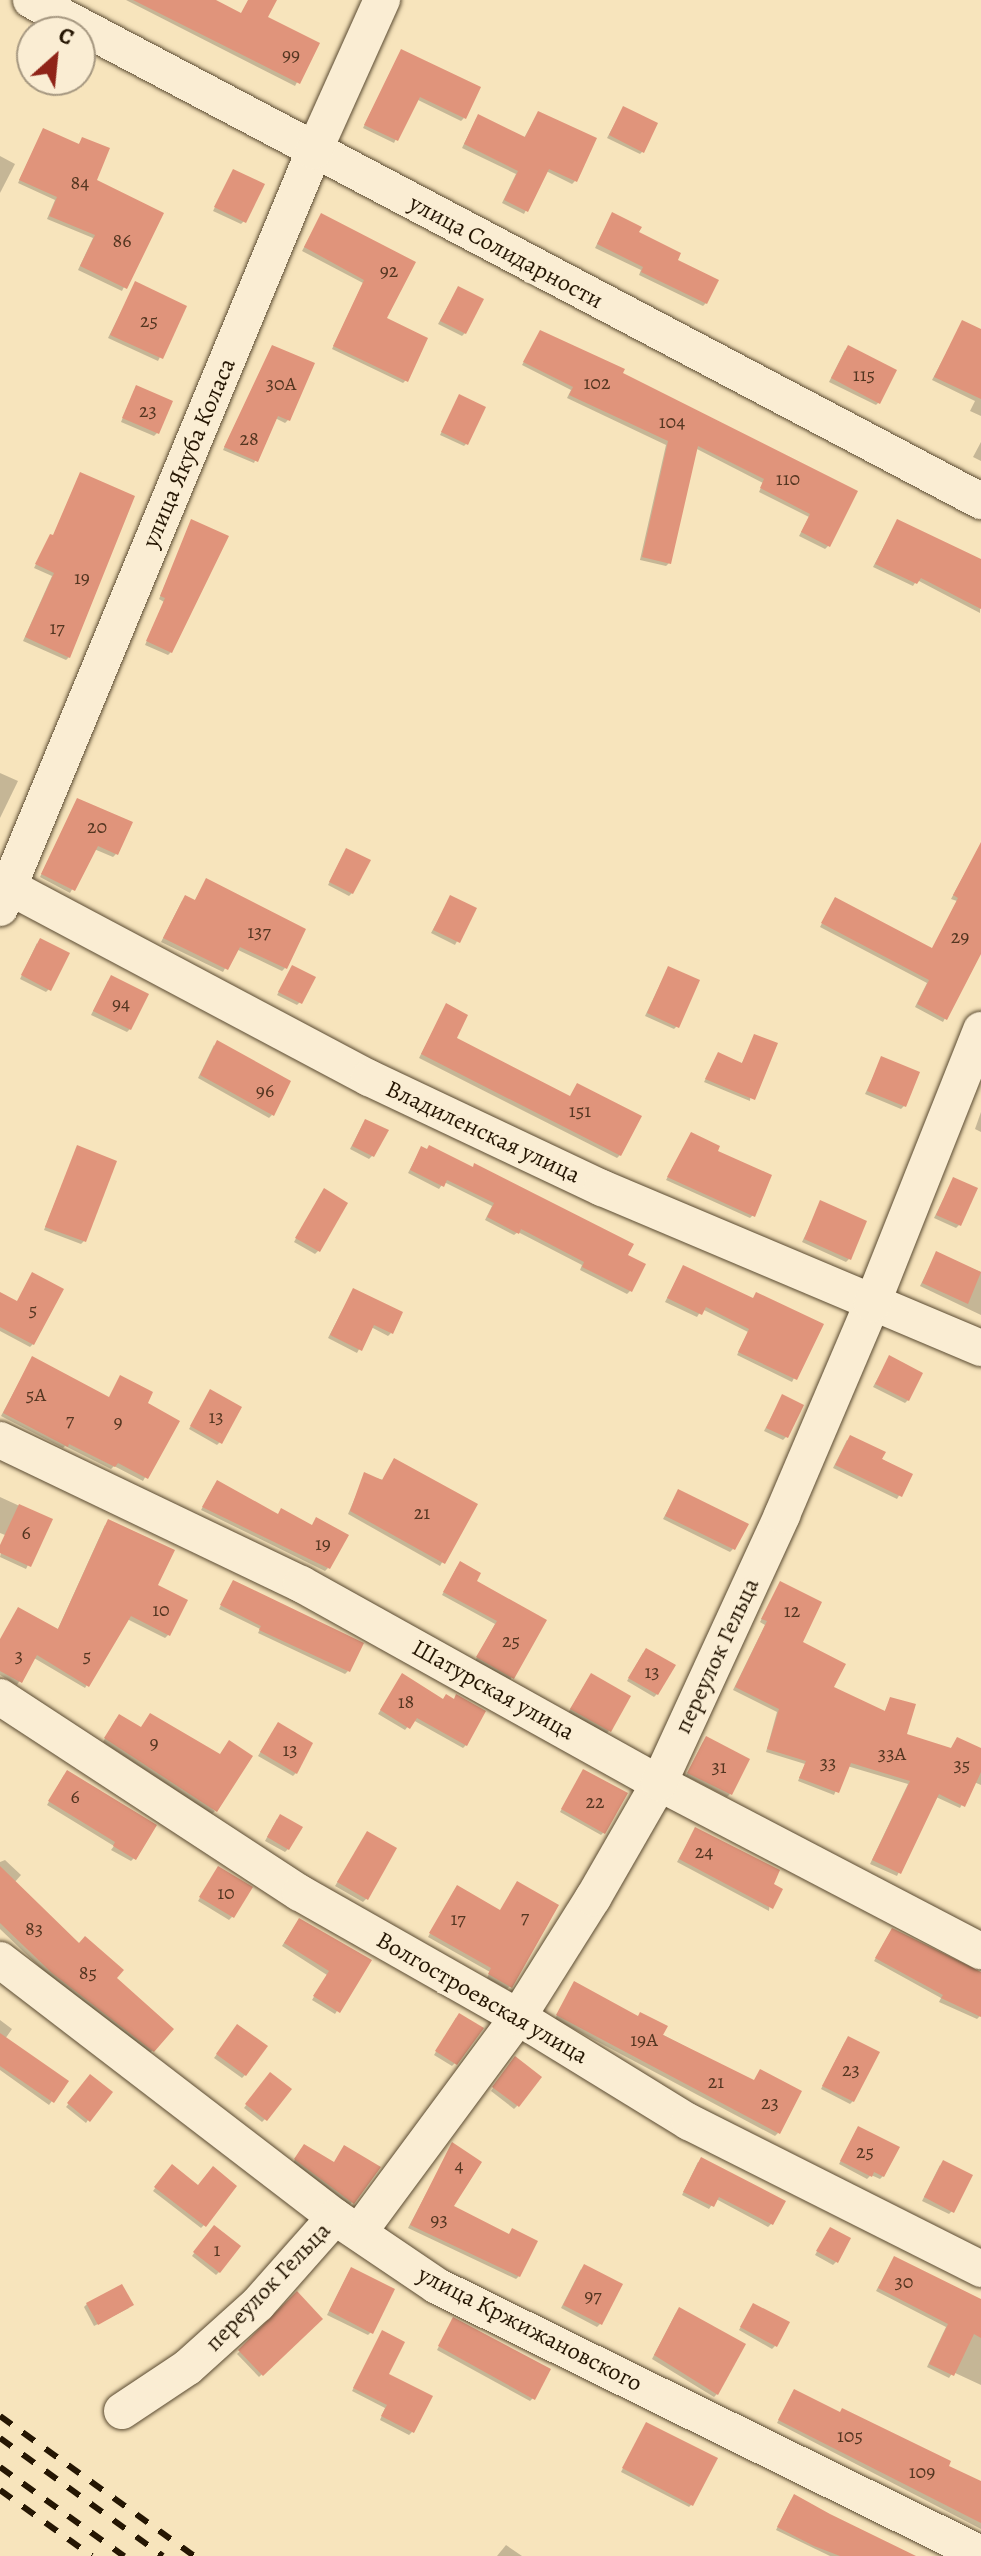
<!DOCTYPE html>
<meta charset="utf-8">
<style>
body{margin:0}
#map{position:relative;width:981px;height:2556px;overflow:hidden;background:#f7e4bc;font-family:Alegreya,serif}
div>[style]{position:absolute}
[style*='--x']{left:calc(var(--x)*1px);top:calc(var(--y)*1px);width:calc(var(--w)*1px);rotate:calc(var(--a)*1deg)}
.shadow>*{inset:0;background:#0003}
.building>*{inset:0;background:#e0947b}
.roads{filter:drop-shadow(0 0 2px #5a4a31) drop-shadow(0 0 2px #5a4a31)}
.minor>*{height:36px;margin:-18px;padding:0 18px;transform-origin:18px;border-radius:18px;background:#faedd3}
.rail>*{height:6px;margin-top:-3px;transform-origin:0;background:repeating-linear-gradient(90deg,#251603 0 14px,transparent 0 28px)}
span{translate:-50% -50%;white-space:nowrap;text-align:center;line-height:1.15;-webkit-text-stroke:8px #faedd3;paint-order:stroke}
.number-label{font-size:20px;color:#543621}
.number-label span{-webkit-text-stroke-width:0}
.street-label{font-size:24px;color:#251603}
.north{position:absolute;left:16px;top:16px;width:80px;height:80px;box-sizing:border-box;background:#faedd3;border:2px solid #a59780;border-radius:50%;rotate:27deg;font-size:22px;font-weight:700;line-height:32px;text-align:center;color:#251603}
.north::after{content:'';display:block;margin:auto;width:28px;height:36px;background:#8f2418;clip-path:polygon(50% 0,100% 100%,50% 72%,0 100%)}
</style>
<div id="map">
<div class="shadow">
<div style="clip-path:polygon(126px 0,212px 0,241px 15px,249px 0,265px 18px,317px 44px,295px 86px)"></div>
<div style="clip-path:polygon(401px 51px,464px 118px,461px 121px,416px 99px,394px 143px,363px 128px)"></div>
<div style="clip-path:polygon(623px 108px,643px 151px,640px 154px,607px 138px)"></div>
<div style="clip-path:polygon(538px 113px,575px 181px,572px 184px,546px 171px,524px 214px,502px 203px,516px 174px,462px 148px,476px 119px,524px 138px)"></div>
<div style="clip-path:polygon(43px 130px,78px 146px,82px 139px,95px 181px,161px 214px,122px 291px,78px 270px,93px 238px,47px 219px,55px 200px,18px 183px)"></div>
<div style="clip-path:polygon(0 156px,15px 164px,0 193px)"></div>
<div style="clip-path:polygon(231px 175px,244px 221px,241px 224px,213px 211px)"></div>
<div style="clip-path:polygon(610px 218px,675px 261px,706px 303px,703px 306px,639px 275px,641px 270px,595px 248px)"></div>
<div style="clip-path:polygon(319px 219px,414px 263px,384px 319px,406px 380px,403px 383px,332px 349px,363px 283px,302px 251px)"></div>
<div style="clip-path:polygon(135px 284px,185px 307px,158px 361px,108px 338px)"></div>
<div style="clip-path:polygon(458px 288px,465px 333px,462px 336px,438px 324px)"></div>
<div style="clip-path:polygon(962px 323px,981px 331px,981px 416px,970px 411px,975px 401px,932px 380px)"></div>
<div style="clip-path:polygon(540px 332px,855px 492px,828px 546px,825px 549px,799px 536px,809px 517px,759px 492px,763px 483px,695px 448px,669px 563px,666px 566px,640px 560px,666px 445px,567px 398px,571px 390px,522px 365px)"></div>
<div style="clip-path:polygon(272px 347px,288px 420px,285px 423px,275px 418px,254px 463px,223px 450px)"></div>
<div style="clip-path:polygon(845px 350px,879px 402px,876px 405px,829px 382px)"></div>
<div style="clip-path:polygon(134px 391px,157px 433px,154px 436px,121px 422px)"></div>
<div style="clip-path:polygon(459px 397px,467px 443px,464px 446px,440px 435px)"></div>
<div style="clip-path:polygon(981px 442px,981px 461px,973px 457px)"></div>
<div style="clip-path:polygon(192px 521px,171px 652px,168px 655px,145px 645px,164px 602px,159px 599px)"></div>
<div style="clip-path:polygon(897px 521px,981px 562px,980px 613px,917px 580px,913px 586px,873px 567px)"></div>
<div style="clip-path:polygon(50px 536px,69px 657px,66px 660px,23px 641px,52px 576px,34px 568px)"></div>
<div style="clip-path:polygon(0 773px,18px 781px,0 818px)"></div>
<div style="clip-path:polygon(77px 800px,116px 854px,113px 857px,94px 849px,70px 893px,40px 877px)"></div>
<div style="clip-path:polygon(344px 853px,352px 893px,349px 896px,328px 885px)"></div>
<div style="clip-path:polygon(970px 864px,981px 866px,981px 951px,943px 1022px,915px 1007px,927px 983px,820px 927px,833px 902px,932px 950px,957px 901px,951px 899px)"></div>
<div style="clip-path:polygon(206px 880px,285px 968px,282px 971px,236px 949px,223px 972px,161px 942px,182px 901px,194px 902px)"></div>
<div style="clip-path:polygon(450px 898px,474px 909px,455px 945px,431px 933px)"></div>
<div style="clip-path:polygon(37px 943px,49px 989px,46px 992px,20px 979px)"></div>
<div style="clip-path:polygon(292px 967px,300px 1002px,297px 1005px,277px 995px)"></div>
<div style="clip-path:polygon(668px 968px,677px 1026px,674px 1029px,645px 1016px)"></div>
<div style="clip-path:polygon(108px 981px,130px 1029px,127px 1032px,91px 1015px)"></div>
<div style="clip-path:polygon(446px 1006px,454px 1039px,570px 1098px,620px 1155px,617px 1158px,419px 1058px)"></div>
<div style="clip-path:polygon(755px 1036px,750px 1101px,704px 1082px,718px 1054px,741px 1065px)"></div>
<div style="clip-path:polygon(214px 1045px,272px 1115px,269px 1118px,198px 1078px)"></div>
<div style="clip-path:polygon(882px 1058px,904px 1106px,901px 1109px,865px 1094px)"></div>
<div style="clip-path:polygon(981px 1112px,981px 1132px,975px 1129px)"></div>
<div style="clip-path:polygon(363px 1124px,372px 1156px,369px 1159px,350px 1149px)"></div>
<div style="clip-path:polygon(691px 1134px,753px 1215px,750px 1218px,666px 1180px)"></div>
<div style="clip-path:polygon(77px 1148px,84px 1241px,81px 1244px,44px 1230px)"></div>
<div style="clip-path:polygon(419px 1152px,472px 1168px,626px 1256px,630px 1291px,627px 1294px,580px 1270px,582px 1265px,518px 1232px,514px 1235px,485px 1220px,492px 1206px,444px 1182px,439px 1189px,408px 1173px)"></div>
<div style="clip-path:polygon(953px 1180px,959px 1225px,956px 1228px,934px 1218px)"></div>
<div style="clip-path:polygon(321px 1194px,318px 1251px,315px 1254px,294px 1242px)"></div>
<div style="clip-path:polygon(821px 1203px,849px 1259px,846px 1262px,802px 1242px)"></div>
<div style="clip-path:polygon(936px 1254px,981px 1272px,981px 1315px,920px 1286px)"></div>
<div style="clip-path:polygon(683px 1267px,752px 1300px,821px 1325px,792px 1382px,737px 1355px,748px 1332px,702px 1309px,697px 1317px,665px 1302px)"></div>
<div style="clip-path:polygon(353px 1290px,391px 1333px,388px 1336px,371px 1327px,357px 1353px,328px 1338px)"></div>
<div style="clip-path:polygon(0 1294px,33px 1344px,30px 1347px,0 1331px)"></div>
<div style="clip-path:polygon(889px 1358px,908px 1400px,905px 1403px,873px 1387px)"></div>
<div style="clip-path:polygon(30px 1362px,109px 1398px,145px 1404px,177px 1421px,143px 1481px,114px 1466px,111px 1469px,65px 1446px,63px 1448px,1px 1416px)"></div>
<div style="clip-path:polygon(208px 1395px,220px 1442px,217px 1445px,189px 1429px)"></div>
<div style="clip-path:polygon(782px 1397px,786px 1437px,783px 1440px,764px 1431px)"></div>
<div style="clip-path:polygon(847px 1440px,911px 1475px,897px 1499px,833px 1468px)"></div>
<div style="clip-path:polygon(365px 1475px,475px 1505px,440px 1566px,348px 1514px)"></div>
<div style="clip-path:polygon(214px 1486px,277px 1516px,328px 1568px,325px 1571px,201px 1510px)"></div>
<div style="clip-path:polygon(678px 1491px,733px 1549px,730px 1552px,663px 1519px)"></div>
<div style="clip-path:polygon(0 1497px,50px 1520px,26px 1569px,0 1557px,5px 1535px,0 1533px)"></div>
<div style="clip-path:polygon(105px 1525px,155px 1586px,185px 1601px,168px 1635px,165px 1638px,127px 1619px,85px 1688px,34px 1658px,17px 1685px,0 1675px,0 1640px,57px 1631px)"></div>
<div style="clip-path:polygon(457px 1567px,474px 1582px,544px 1621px,510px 1680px,475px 1661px,495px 1624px,442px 1595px)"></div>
<div style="clip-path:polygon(780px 1583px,800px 1643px,831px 1688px,884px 1713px,890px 1699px,905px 1735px,950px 1750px,957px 1739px,981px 1750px,981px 1785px,974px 1782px,960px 1808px,936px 1797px,897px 1876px,870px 1864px,908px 1784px,847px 1766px,834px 1795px,798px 1781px,805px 1764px,766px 1752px,777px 1712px,733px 1690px,765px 1625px,760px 1622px)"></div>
<div style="clip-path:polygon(231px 1585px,348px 1671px,345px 1674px,258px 1633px,260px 1629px,219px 1609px)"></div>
<div style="clip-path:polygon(643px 1653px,657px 1694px,654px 1697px,627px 1681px)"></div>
<div style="clip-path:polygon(400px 1679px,466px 1745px,463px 1748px,413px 1720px,405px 1730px,378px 1714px)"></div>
<div style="clip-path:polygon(588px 1679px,609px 1731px,606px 1734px,568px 1713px)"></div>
<div style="clip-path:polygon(116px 1719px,215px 1811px,212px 1814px,103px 1742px)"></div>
<div style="clip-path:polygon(275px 1728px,296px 1773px,293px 1776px,258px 1756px)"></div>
<div style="clip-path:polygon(703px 1742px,730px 1794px,727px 1797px,686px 1776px)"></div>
<div style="clip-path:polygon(581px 1774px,604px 1832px,601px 1835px,560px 1812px)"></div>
<div style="clip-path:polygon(64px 1775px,134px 1858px,131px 1861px,111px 1850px,114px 1846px,47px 1805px)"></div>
<div style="clip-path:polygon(277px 1819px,288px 1849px,285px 1852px,265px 1841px)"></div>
<div style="clip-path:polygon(695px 1829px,771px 1885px,769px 1911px,677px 1862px)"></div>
<div style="clip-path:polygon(367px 1833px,366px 1899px,363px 1902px,335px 1886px)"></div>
<div style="clip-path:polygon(5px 1860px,21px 1875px,14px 1883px,171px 2029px,150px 2053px,49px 1976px,0 1929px,0 1862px)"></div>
<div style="clip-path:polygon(216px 1871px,232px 1917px,229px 1920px,198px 1901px)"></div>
<div style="clip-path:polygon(454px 1891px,510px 1986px,507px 1989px,487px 1978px,490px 1972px,428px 1937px)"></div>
<div style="clip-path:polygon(296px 1924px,369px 1961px,335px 2014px,312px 2000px,327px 1975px,282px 1946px)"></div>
<div style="clip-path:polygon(889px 1934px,981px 1973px,981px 2015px,977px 2019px,939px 2002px,941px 1998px,874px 1961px)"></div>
<div style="clip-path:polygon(572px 1987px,753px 2082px,778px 2133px,775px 2136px,555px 2019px)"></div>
<div style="clip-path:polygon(456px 2018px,455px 2063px,452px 2066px,434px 2055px)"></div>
<div style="clip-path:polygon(0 2020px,12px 2029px,5px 2039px,66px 2082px,49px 2105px,0 2070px)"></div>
<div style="clip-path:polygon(235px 2030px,245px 2075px,242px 2078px,214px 2058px)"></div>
<div style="clip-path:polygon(845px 2042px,853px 2101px,850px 2104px,821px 2089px)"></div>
<div style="clip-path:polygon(512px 2062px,517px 2106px,514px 2109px,491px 2091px)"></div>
<div style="clip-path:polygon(267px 2078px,265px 2119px,262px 2122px,244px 2108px)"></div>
<div style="clip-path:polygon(88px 2080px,88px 2120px,86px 2123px,66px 2107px)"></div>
<div style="clip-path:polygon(856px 2131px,883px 2176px,880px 2179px,871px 2175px,867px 2179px,839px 2164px)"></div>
<div style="clip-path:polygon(452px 2145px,451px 2207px,519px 2276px,516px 2279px,408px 2228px)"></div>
<div style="clip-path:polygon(301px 2149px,333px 2164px,378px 2167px,349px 2206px,293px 2163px)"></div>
<div style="clip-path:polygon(698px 2162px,783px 2202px,771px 2224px,768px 2227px,716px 2199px,709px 2209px,682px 2195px)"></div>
<div style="clip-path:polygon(940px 2165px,952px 2211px,949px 2214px,922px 2201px)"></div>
<div style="clip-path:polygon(169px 2170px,204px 2225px,201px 2228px,153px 2191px)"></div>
<div style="clip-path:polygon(830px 2229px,836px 2262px,833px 2265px,815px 2255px)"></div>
<div style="clip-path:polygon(211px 2230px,219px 2272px,216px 2275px,192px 2256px)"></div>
<div style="clip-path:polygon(892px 2261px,981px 2301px,981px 2385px,953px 2372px,949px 2378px,927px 2367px,946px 2327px,876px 2291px)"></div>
<div style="clip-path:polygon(581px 2269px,600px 2324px,597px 2327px,561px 2308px)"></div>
<div style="clip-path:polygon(349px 2272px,371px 2332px,368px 2335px,327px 2315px)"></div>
<div style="clip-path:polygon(297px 2294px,321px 2319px,259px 2377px,237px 2354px)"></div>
<div style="clip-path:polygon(87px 2304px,129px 2308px,94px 2326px,84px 2307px)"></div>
<div style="clip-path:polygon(751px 2308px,775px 2346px,772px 2349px,739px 2330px)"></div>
<div style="clip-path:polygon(676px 2313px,717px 2394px,714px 2397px,652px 2359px)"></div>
<div style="clip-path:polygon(451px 2323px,533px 2398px,530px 2401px,437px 2350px)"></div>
<div style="clip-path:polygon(380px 2336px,387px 2374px,412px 2432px,409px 2435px,380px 2420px,385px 2408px,352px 2391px)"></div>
<div style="clip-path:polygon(792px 2394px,981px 2483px,981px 2529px,777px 2423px)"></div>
<div style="clip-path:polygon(646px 2424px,692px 2504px,689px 2507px,621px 2472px)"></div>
<div style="clip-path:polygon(791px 2500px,880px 2556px,830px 2556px,776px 2530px)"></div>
<div style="clip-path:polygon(506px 2545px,522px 2556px,497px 2556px)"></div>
</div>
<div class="building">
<div style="clip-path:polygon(133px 0,216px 0,241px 13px,248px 0,277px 0,268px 17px,320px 43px,300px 84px)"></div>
<div style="clip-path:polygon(401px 49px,481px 87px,466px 119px,420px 97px,398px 141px,364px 125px)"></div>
<div style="clip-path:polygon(623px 106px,658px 123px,644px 153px,609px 135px)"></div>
<div style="clip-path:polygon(538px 111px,597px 138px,577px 182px,549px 169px,528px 212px,504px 200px,518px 171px,464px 144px,478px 114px,525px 137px)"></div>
<div style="clip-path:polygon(43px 128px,79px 144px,82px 137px,110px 148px,97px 180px,164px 213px,127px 289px,80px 266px,95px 235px,49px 216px,57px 197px,19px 180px)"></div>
<div style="clip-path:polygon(233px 169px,265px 184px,246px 223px,214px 207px)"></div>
<div style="clip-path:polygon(612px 212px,642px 227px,639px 232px,681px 253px,678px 260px,719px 280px,707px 304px,641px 272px,643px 267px,597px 244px)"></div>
<div style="clip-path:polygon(321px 213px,416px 262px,387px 318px,428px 338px,408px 382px,333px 346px,364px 280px,304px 247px)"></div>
<div style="clip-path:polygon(135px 281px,187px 306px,163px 359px,110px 335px)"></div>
<div style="clip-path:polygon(458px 286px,484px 299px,466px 334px,440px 321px)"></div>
<div style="clip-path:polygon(962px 320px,981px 329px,981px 399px,934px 377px)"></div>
<div style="clip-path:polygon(540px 330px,625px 369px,623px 373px,858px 491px,830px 547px,801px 532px,810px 514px,760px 488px,764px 479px,698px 446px,671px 564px,642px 557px,668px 441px,569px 395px,573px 387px,523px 362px)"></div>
<div style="clip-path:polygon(272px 345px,315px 363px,290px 421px,278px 416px,258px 462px,224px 447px)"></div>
<div style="clip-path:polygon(848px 345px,897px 370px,880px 404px,831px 378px)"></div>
<div style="clip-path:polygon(136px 385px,173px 401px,159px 434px,122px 418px)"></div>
<div style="clip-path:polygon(459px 394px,486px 407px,468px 445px,441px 432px)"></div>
<div style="clip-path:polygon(80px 472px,135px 496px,70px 658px,25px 637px,54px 573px,35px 564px,50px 534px,53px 535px)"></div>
<div style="clip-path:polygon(191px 519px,229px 536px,172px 653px,146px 641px,165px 598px,160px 596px)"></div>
<div style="clip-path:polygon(897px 519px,981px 559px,981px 609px,921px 578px,917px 584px,875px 564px)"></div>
<div style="clip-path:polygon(77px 798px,133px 822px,118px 855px,98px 846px,75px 891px,41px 874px)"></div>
<div style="clip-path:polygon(981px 842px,981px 954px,947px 1020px,917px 1004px,929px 980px,821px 923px,835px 897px,932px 948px,958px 898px,953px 895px)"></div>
<div style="clip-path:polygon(346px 848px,371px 860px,353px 894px,329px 882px)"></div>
<div style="clip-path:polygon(206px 878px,306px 929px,287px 969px,240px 947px,228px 970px,163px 938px,185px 895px,195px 900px)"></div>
<div style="clip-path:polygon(450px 895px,477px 908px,460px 943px,433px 930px)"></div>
<div style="clip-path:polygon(40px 938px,70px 953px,51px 991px,21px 975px)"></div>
<div style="clip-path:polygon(292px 965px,316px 977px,302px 1004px,278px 992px)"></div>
<div style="clip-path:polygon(668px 966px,700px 980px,679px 1028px,647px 1013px)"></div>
<div style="clip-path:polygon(111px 975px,149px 994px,131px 1030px,93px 1011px)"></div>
<div style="clip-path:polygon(446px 1003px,468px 1015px,457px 1038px,570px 1096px,577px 1083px,642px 1116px,621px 1156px,421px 1054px)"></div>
<div style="clip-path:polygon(754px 1034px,778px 1043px,755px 1100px,705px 1079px,718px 1052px,742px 1063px)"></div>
<div style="clip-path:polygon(217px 1040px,291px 1081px,274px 1116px,200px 1075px)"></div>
<div style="clip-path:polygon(881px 1056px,920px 1072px,906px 1107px,867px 1091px)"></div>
<div style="clip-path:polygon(365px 1119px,389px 1130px,374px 1157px,352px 1146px)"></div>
<div style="clip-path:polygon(691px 1132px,720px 1146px,718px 1151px,772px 1175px,755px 1217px,667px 1177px)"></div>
<div style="clip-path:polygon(77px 1145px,117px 1161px,86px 1242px,45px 1227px)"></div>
<div style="clip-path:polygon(429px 1145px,473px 1167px,474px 1163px,634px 1244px,628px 1255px,646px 1264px,632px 1292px,582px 1267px,584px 1262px,521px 1229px,519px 1234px,487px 1217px,494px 1203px,447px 1180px,444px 1187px,410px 1170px,421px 1146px,427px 1149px)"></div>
<div style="clip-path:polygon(953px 1177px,978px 1188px,961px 1226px,936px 1215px)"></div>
<div style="clip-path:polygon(324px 1188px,348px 1203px,320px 1252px,295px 1238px)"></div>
<div style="clip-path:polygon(820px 1200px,867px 1221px,851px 1260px,804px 1239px)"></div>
<div style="clip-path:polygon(936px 1251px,981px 1272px,968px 1304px,922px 1283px)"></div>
<div style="clip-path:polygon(683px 1265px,753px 1298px,756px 1292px,824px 1324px,797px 1380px,738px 1352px,749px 1329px,706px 1307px,702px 1315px,667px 1298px)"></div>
<div style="clip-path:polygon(32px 1272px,64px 1289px,34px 1345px,0 1327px,0 1292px,17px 1301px)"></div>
<div style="clip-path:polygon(353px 1288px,403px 1312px,393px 1334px,374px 1325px,362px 1351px,330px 1335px)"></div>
<div style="clip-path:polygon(889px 1355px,923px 1373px,909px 1401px,875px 1384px)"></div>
<div style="clip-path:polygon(32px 1356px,109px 1397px,120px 1375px,153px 1392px,148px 1403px,180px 1421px,148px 1479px,118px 1463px,115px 1467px,69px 1444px,68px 1447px,3px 1413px)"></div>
<div style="clip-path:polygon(210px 1389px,242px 1407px,222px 1444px,190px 1426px)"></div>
<div style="clip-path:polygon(782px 1394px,804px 1405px,788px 1438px,766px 1428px)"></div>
<div style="clip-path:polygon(850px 1435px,886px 1452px,882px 1459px,913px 1474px,902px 1497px,835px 1465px)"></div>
<div style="clip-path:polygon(394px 1458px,478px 1504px,445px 1564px,350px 1511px,364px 1472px,382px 1480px)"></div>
<div style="clip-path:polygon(217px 1480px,278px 1514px,281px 1508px,312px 1525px,316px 1517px,349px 1535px,330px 1569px,202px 1507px)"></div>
<div style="clip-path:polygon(678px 1489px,749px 1524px,735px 1550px,665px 1516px)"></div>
<div style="clip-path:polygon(19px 1504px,53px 1519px,31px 1567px,0 1553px,0 1545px)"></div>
<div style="clip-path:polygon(108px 1519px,175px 1550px,158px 1585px,188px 1600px,170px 1636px,131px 1616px,89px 1687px,37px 1655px,22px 1683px,0 1671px,0 1639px,18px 1607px,58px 1629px)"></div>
<div style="clip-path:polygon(460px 1561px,481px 1573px,477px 1581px,547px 1620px,514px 1679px,476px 1657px,497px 1621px,443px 1592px)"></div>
<div style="clip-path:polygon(233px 1580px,364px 1643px,350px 1672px,259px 1630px,261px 1626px,220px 1605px)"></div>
<div style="clip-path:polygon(780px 1581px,822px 1602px,803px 1642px,846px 1664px,834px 1687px,885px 1711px,890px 1697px,916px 1704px,907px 1734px,951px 1748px,957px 1737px,981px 1748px,981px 1772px,965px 1807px,939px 1794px,901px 1874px,872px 1860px,910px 1781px,851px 1763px,839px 1793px,799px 1778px,806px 1761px,767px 1749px,779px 1709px,735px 1687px,767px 1621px,761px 1619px)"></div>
<div style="clip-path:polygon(646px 1648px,676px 1665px,658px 1695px,628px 1678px)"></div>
<div style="clip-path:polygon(402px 1673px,443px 1699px,446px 1694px,454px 1699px,456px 1694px,486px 1711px,467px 1746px,417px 1718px,410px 1729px,380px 1710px)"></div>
<div style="clip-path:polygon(591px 1673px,631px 1696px,611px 1732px,570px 1709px)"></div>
<div style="clip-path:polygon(150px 1713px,220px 1754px,229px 1740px,253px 1756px,217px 1812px,104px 1738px,119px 1714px,141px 1727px)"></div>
<div style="clip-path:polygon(278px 1722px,313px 1743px,297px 1774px,260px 1752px)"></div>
<div style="clip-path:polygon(706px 1736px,750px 1759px,732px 1795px,687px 1773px)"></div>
<div style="clip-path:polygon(583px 1769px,628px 1793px,605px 1834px,561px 1809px)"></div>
<div style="clip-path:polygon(67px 1770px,157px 1825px,136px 1860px,113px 1846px,115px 1842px,48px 1801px)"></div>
<div style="clip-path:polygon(280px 1814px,303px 1827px,289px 1850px,267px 1837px)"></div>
<div style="clip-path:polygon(695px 1827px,780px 1870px,774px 1884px,783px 1889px,773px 1909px,679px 1859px)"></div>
<div style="clip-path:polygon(367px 1831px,397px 1848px,368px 1900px,337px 1882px)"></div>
<div style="clip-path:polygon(0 1866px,79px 1943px,85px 1936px,124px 1970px,117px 1978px,174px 2029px,154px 2052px,52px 1973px,0 1923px)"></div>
<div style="clip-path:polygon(218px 1866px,253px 1887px,234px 1918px,199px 1897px)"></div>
<div style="clip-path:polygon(517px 1881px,559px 1905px,512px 1988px,488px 1974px,491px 1968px,429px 1933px,457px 1885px,500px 1910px)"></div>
<div style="clip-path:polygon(299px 1918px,372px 1960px,340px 2013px,313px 1996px,329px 1971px,284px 1943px)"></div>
<div style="clip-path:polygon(892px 1928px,981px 1972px,981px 2017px,941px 1998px,943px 1995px,875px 1958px)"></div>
<div style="clip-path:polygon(574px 1981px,638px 2016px,640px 2012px,668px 2026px,663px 2035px,754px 2080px,760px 2069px,802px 2091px,780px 2134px,556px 2015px)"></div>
<div style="clip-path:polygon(459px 2013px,484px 2028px,457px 2065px,435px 2051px)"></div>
<div style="clip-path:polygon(237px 2024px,268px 2046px,246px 2076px,216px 2054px)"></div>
<div style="clip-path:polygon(0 2033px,69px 2081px,54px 2103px,0 2066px)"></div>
<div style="clip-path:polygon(848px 2036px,880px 2052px,854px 2102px,822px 2086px)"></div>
<div style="clip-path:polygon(515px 2056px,542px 2077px,519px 2107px,492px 2087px)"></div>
<div style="clip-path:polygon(270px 2072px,292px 2089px,267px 2121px,245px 2104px)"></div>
<div style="clip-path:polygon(90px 2074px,113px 2092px,90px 2122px,67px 2103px)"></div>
<div style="clip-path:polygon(858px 2126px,900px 2147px,884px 2177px,874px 2172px,872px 2177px,840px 2161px)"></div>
<div style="clip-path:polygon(452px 2142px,482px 2162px,454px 2206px,509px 2234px,512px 2228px,538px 2241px,520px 2277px,410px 2225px)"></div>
<div style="clip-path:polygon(304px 2144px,334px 2162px,344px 2145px,381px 2167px,354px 2204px,294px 2159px)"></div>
<div style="clip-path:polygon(701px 2157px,786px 2201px,773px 2225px,719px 2197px,714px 2207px,683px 2192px)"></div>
<div style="clip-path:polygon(943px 2160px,973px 2175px,954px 2213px,924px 2197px)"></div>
<div style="clip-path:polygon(172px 2164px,198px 2185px,213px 2166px,237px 2186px,206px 2227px,154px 2187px)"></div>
<div style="clip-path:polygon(214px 2225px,241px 2246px,220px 2273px,193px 2252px)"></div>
<div style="clip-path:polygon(830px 2227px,851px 2238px,838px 2263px,816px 2251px)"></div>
<div style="clip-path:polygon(894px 2256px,981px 2299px,981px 2338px,974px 2334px,954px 2376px,929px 2364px,948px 2324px,878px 2288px)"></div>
<div style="clip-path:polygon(584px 2264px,623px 2284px,602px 2325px,563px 2305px)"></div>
<div style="clip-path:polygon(351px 2267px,395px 2289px,373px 2334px,329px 2311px)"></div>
<div style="clip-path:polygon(122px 2284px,134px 2305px,98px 2325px,86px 2303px)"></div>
<div style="clip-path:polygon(297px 2291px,323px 2319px,263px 2376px,238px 2350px)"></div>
<div style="clip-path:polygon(753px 2303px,790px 2322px,777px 2347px,740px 2327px)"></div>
<div style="clip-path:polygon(679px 2307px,746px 2344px,718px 2395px,654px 2355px)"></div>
<div style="clip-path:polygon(453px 2317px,551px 2369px,535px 2400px,438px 2346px)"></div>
<div style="clip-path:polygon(382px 2330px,405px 2342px,389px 2374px,433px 2396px,414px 2433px,381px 2416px,387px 2405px,353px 2388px)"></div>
<div style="clip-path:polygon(794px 2389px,840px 2412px,842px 2408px,951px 2461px,949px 2466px,981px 2481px,981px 2523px,778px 2420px)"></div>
<div style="clip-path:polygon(646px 2422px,718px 2458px,693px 2506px,622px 2468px)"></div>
<div style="clip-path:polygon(794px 2494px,830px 2514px,916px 2556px,840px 2556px,814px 2546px,777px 2527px)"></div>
</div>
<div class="roads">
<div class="minor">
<div style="--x:31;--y:0;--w:1074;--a:27.81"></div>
<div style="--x:0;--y:882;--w:418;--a:28"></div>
<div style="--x:369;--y:1078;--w:258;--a:25.3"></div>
<div style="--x:602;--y:1188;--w:411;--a:22.9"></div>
<div style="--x:0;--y:908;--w:820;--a:-67.47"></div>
<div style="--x:314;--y:151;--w:166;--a:-65.8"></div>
<div style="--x:0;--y:1440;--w:334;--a:25.6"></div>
<div style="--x:301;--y:1584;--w:410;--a:29.1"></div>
<div style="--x:659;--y:1783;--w:363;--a:27.6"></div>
<div style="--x:0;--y:1697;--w:358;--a:33.2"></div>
<div style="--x:300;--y:1893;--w:251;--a:29.6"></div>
<div style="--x:518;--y:2017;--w:201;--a:31.6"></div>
<div style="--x:689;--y:2122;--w:327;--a:26.7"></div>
<div style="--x:0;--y:1960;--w:422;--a:37.5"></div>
<div style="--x:335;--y:2217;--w:123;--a:34.1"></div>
<div style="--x:437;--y:2286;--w:606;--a:26.23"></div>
<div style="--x:359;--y:2232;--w:267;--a:-53.5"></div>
<div style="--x:518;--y:2017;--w:141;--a:-57.8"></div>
<div style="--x:593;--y:1898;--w:133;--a:-60.1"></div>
<div style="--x:659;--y:1783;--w:295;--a:-65.3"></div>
<div style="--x:782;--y:1515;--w:229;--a:-66.9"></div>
<div style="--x:872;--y:1304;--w:295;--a:-68.3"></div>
<div style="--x:122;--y:2411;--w:79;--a:-33.7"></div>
<div style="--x:188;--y:2367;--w:94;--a:-42"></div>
<div style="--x:258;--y:2304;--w:116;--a:-48.5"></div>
</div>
</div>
<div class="rail">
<div style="--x:0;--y:2416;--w:239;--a:35.8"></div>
<div style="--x:0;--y:2438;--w:201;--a:35.9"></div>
<div style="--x:0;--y:2467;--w:153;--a:35.7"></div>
<div style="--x:0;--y:2490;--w:113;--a:35.7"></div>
</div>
<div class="number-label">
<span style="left:291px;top:54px">99</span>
<span style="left:80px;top:182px">84</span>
<span style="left:122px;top:240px">86</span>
<span style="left:389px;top:270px">92</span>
<span style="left:149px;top:320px">25</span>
<span style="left:864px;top:374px">115</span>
<span style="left:597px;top:382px">102</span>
<span style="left:281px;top:383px">30А</span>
<span style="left:148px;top:410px">23</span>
<span style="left:672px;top:421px">104</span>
<span style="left:249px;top:438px">28</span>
<span style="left:788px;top:478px">110</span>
<span style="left:82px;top:577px">19</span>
<span style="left:57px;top:627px">17</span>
<span style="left:97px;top:826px">20</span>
<span style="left:259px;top:931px">137</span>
<span style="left:960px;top:936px">29</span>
<span style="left:121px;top:1003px">94</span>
<span style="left:265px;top:1090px">96</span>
<span style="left:580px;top:1110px">151</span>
<span style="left:33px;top:1309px">5</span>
<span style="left:36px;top:1394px">5А</span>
<span style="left:216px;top:1416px">13</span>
<span style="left:70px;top:1419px">7</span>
<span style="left:118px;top:1421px">9</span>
<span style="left:422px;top:1512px">21</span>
<span style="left:26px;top:1532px">6</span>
<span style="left:323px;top:1543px">19</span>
<span style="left:161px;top:1609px">10</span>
<span style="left:792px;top:1610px">12</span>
<span style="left:511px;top:1640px">25</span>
<span style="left:19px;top:1655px">3</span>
<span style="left:87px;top:1655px">5</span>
<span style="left:652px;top:1671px">13</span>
<span style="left:406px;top:1701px">18</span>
<span style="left:154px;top:1742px">9</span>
<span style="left:290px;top:1749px">13</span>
<span style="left:892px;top:1753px">33А</span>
<span style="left:828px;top:1762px">33</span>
<span style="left:962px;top:1764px">35</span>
<span style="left:719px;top:1766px">31</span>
<span style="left:75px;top:1796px">6</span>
<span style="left:595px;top:1801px">22</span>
<span style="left:704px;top:1851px">24</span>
<span style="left:226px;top:1892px">10</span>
<span style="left:525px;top:1916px">7</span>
<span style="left:458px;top:1918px">17</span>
<span style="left:34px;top:1928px">83</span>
<span style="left:88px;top:1972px">85</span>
<span style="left:644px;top:2039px">19А</span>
<span style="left:851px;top:2069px">23</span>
<span style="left:716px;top:2081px">21</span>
<span style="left:770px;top:2102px">23</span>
<span style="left:865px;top:2151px">25</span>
<span style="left:459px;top:2165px">4</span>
<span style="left:439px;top:2219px">93</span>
<span style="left:217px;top:2249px">1</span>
<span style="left:904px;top:2281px">30</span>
<span style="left:593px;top:2295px">97</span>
<span style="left:850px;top:2435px">105</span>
<span style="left:922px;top:2471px">109</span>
</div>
<div class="street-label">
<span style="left:506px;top:252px;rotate:28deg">улица Солидарности</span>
<span style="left:189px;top:453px;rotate:-67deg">улица Якуба Коласа</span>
<span style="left:483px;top:1132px;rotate:25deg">Владиленская улица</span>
<span style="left:717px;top:1656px;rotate:-65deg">переулок Гельца</span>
<span style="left:493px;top:1690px;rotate:29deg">Шатурская улица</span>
<span style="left:482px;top:1998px;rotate:30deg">Волгостроевская улица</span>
<span style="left:268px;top:2287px;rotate:-46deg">переулок Гельца</span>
<span style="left:530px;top:2329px;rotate:27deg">улица Кржижановского</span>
</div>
<div class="north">С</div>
</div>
